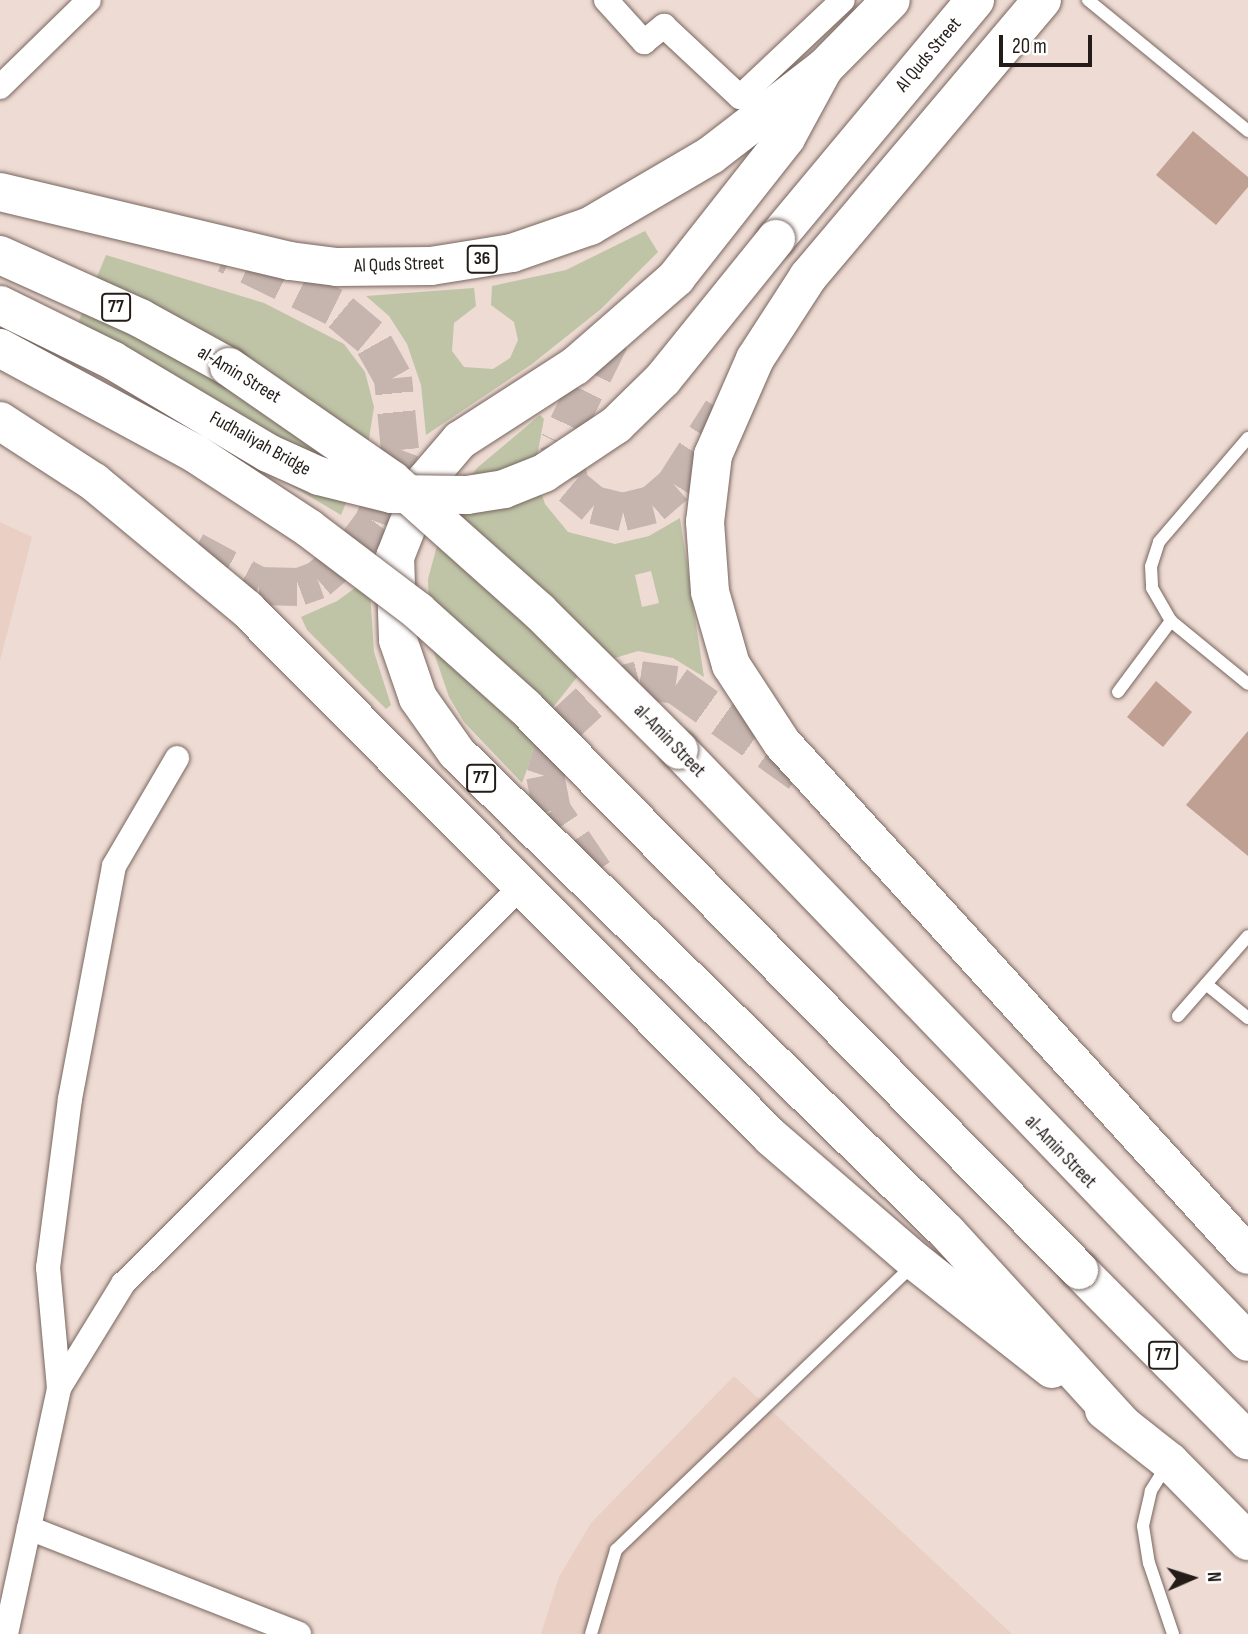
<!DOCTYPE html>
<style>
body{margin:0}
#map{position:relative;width:1248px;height:1634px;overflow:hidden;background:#eedbd3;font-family:"Sofia Sans Condensed",sans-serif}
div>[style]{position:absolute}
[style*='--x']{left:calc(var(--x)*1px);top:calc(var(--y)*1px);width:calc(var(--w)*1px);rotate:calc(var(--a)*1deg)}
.built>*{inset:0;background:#eacfc4}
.green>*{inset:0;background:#bfc4a7}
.building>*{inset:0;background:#bfa093}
.primary-tunnel>*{height:38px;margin-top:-19px;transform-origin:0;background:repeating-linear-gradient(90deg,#c5b5ae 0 38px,transparent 0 57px)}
.roads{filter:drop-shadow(0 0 2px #77665f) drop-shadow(0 0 2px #77665f)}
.lane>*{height:12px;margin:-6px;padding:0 6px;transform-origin:6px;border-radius:6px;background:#fff}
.street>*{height:24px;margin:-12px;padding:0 12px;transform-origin:12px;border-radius:12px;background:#fff}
.primary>*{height:38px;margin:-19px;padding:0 19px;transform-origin:19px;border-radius:19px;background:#fff}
.bridges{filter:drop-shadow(0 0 2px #77665f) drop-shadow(0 0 2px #77665f)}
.primary-bridge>*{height:38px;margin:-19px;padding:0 19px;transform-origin:19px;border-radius:19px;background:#fff}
span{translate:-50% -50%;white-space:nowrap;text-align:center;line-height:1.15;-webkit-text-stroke:7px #fff;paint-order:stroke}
.shield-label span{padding:2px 5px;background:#fff;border:2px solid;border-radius:5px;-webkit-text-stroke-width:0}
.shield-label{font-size:18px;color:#231c19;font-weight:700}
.street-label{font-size:19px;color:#231c19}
.north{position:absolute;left:1157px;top:1543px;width:70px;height:70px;-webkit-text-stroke:5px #fff;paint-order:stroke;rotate:87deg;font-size:19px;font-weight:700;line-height:28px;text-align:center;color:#231c19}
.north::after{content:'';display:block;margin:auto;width:24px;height:32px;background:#231c19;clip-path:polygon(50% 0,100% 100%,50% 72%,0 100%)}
.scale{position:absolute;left:999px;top:35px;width:93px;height:32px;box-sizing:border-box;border:4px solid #231c19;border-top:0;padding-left:9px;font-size:21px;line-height:24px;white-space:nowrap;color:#231c19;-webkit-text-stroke:5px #fff;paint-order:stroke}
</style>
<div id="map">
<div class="built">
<div style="clip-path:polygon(0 522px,32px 537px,0 661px)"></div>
<div style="clip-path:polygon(734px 1376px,1012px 1634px,541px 1634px,559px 1577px,591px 1523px)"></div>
</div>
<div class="green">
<div style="clip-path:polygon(645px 231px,658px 252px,601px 309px,532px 364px,426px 435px,421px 385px,407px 344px,389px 316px,366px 296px,474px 288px,476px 306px,454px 323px,452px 351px,464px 367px,493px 369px,510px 358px,518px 340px,514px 322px,491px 305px,492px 286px,566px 270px)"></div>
<div style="clip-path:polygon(106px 255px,264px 303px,344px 344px,365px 372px,374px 407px,367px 451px,341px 515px,66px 352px)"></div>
<div style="clip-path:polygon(evenodd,540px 415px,544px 419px,536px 462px,538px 483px,545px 504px,568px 532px,615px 544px,649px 536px,680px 518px,704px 677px,673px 658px,638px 651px,585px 667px,547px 715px,522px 783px,464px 722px,449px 697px,430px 641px,428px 579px,444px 520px,458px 493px,477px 468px,540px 415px,651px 571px,659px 603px,642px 607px,635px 575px,651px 571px)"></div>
<div style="clip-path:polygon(369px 578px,374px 652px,391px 705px,386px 709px,307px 630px,301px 617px,337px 601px)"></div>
</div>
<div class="building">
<div style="clip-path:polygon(1193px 131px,1248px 177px,1248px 187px,1216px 225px,1156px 175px)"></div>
<div style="clip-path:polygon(1156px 681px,1192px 712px,1163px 747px,1127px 717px)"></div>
<div style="clip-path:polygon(1248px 731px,1248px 856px,1186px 805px)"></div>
</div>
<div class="primary-tunnel">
<div style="--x:610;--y:340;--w:115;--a:116.3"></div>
<div style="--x:559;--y:443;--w:45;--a:74.4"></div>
<div style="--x:571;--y:486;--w:30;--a:40"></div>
<div style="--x:594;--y:505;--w:30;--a:14"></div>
<div style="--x:623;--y:512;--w:30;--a:-14"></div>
<div style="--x:652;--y:505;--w:30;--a:-41"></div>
<div style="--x:675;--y:485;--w:88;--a:-57.6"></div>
<div style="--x:194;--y:551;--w:74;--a:28.3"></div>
<div style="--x:259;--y:586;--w:40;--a:1.4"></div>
<div style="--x:299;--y:587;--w:20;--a:-20"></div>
<div style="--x:318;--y:580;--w:43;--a:-40.3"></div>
<div style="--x:351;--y:552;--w:39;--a:-53"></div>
<div style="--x:374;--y:521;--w:76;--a:-69.9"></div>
<div style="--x:400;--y:450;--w:72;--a:-95.6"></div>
<div style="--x:393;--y:378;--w:47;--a:-119.3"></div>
<div style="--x:370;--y:337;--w:47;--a:-140.2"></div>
<div style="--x:334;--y:307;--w:120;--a:-153.9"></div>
<div style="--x:594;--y:873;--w:75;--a:-124.1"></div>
<div style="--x:552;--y:811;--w:36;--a:-101"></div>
<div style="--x:545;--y:776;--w:51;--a:-71.6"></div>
<div style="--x:561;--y:728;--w:56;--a:-42.8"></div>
<div style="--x:602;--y:690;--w:39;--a:-15"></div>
<div style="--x:640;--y:680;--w:36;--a:8"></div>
<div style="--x:676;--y:685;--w:153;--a:35.5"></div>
</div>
<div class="roads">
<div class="lane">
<div style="--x:1088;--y:0;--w:207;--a:39.3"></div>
<div style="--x:1248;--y:438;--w:137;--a:130.6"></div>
<div style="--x:1159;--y:542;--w:25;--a:108"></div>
<div style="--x:1151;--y:566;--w:22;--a:87"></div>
<div style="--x:1152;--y:588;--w:38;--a:60"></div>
<div style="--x:1171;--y:621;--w:99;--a:39.3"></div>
<div style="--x:1118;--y:692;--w:89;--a:-53.3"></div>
<div style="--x:1206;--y:984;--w:54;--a:39"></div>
<div style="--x:1178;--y:1016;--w:106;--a:-48.8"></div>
<div style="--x:1167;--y:1465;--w:31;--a:122"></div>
<div style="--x:1151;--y:1491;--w:36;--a:103"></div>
<div style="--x:1143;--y:1526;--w:37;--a:81"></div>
<div style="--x:1149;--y:1563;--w:75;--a:71.3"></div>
<div style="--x:591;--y:1634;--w:88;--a:-73.4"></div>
<div style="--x:616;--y:1550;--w:412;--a:-43.8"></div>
</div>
<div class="street">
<div style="--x:606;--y:0;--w:57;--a:47.9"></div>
<div style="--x:644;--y:42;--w:26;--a:-39"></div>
<div style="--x:664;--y:26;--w:104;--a:43.1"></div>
<div style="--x:740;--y:97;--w:141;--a:-43.3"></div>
<div style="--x:0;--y:87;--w:124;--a:-44.3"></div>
<div style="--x:59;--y:1388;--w:121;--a:-95.2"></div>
<div style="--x:48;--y:1268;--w:170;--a:-82.6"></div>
<div style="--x:70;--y:1099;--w:237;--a:-79.3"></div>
<div style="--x:114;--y:866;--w:125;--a:-59.7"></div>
<div style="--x:29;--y:1528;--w:290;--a:21.4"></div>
<div style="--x:6;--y:1634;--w:252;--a:-77.8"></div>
<div style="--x:59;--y:1388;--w:122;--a:-58.4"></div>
<div style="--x:123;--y:1284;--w:564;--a:-44.93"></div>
</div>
<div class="primary">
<div style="--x:1042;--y:0;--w:363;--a:130.2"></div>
<div style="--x:808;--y:277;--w:98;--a:122.9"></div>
<div style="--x:755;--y:359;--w:105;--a:113.6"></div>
<div style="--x:713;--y:455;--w:67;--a:96.8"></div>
<div style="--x:705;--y:522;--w:70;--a:85.9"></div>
<div style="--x:710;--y:592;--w:76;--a:74"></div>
<div style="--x:731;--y:665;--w:93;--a:56.8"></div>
<div style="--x:782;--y:743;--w:692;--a:47.69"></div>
<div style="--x:824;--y:68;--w:80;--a:118.5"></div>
<div style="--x:786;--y:138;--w:178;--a:128.2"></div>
<div style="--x:676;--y:278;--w:134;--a:138.9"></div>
<div style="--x:575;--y:366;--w:137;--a:147.2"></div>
<div style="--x:460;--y:440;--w:54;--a:130.5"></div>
<div style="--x:425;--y:481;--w:82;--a:111.5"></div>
<div style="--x:395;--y:557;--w:83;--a:87.9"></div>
<div style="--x:398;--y:640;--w:61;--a:71"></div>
<div style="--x:418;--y:698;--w:67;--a:54.7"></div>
<div style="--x:457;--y:753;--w:685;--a:44.35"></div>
<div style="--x:947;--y:1232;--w:263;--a:47.6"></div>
<div style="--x:0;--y:192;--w:298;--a:13.4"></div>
<div style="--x:290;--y:261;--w:47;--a:7.3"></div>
<div style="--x:337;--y:267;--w:94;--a:-0.6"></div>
<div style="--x:431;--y:266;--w:82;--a:-9.1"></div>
<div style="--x:512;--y:253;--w:83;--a:-19.1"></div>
<div style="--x:590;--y:226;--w:140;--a:-30.4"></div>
<div style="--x:711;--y:155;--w:143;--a:-37.6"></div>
<div style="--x:824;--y:68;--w:95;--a:-45.4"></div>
<div style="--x:776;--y:239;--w:311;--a:-50.2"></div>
<div style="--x:0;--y:255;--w:154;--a:24.2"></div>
<div style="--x:140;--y:318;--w:102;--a:28.8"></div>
<div style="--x:0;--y:421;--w:112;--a:33"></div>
<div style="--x:94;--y:482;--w:199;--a:39.7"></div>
<div style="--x:247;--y:609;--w:744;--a:45.22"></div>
<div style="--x:771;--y:1137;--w:191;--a:40.8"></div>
<div style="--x:916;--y:1262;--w:173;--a:38.2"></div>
<div style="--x:679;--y:750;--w:821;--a:46.13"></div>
<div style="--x:1079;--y:1270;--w:240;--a:45.3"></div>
<div style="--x:1104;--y:1410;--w:84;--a:38.2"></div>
<div style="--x:1170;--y:1462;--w:111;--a:45.4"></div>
</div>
</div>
<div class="bridges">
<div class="primary-bridge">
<div style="--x:0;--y:305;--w:125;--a:26.2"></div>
<div style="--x:112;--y:360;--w:182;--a:30.8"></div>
<div style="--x:268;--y:453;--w:56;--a:24.3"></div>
<div style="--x:319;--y:476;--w:75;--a:13.9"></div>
<div style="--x:392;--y:494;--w:75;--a:0.8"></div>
<div style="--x:467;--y:495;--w:37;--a:-9"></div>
<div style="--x:504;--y:489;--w:43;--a:-21.8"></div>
<div style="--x:544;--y:473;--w:87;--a:-33.7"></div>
<div style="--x:616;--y:425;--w:66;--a:-44.4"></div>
<div style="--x:663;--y:379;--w:180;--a:-51.1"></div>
<div style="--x:0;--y:348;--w:223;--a:28.4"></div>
<div style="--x:196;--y:454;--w:136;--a:33.3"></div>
<div style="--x:310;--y:529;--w:136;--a:37.2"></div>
<div style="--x:418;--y:611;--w:144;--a:41.9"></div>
<div style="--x:525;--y:707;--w:790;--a:45.46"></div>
<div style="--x:229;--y:367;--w:198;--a:34.7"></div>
<div style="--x:392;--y:480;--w:197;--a:41.7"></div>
<div style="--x:539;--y:611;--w:197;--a:44.8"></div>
</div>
</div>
<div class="shield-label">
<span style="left:482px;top:259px">36</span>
<span style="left:116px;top:307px">77</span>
<span style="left:481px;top:778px">77</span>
<span style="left:1163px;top:1355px">77</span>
</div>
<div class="street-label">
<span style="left:929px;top:55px;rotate:-50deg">Al Quds Street</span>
<span style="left:399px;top:265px;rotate:-2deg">Al Quds Street</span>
<span style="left:239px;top:375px;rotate:31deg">al-Amin Street</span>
<span style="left:260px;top:444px;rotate:29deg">Fudhaliyah Bridge</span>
<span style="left:669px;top:741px;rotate:46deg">al-Amin Street</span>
<span style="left:1060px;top:1152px;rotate:46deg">al-Amin Street</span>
</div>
<div class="north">N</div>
<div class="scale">20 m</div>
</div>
